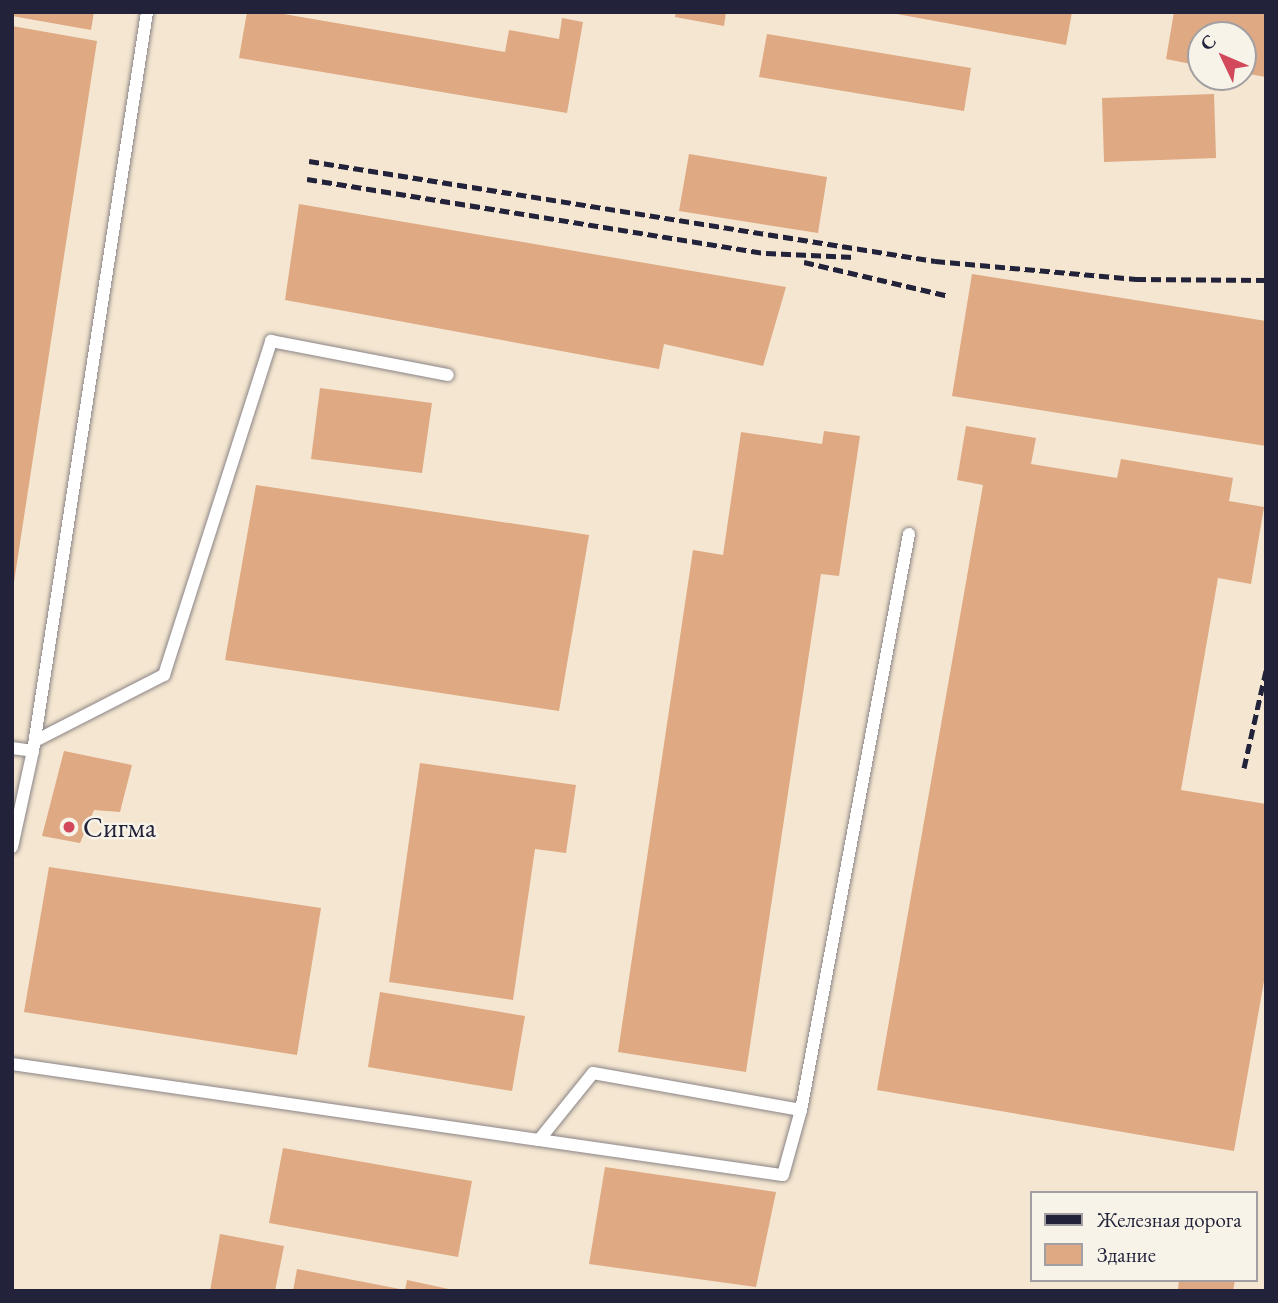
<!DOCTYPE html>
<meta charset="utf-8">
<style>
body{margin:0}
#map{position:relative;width:1278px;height:1303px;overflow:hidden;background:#f4e6d0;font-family:"EB Garamond",serif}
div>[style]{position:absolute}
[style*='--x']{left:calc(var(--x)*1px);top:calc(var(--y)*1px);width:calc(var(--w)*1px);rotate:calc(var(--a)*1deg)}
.building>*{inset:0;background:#dea983}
.roads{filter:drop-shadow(0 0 2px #8b8486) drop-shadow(0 0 2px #8b8486)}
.service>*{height:12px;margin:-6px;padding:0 6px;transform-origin:6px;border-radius:6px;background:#fff}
.rail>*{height:5px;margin-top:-2.5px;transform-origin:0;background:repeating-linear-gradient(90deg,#22223b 0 10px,transparent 0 15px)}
.dots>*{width:19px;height:19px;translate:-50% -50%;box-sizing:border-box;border:4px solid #f7f3e8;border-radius:50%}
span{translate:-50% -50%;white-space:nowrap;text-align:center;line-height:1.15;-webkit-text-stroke:5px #f7f3e8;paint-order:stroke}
.poi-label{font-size:28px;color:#22223b}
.left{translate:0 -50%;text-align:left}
.frame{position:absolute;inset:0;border:14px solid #22223b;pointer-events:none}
.legend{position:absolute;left:1030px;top:1191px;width:228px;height:91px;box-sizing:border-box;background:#f7f3e8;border:2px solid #a29fa3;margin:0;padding:9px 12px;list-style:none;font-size:21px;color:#22223b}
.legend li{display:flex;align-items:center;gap:14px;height:35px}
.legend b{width:35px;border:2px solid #a29fa3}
.north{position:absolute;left:1187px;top:21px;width:70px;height:70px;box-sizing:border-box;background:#f7f3e8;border:2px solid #a29fa3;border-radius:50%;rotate:314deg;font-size:19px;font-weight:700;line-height:28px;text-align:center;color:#22223b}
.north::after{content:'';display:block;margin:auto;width:24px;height:32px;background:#d1495b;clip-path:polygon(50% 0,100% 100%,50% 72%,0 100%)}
</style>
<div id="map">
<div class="building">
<div style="clip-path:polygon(12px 12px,94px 12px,91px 30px,12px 16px)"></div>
<div style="clip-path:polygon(247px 12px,272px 12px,505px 52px,509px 30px,559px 39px,562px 18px,583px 22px,567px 113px,239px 58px)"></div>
<div style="clip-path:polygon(676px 12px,726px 12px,724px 26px,675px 17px)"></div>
<div style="clip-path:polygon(886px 12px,1072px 12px,1066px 45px)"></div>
<div style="clip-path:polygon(1174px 12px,1266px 12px,1266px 77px,1243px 73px,1243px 35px,1201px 35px,1201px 66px,1166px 59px)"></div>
<div style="clip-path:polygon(12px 26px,97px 41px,14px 582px,12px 582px)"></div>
<div style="clip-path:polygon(767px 34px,971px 68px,964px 111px,759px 77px)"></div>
<div style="clip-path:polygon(1214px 94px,1216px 158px,1104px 162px,1102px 98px)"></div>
<div style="clip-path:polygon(689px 154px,827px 177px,818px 233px,679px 211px)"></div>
<div style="clip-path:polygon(299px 204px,786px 287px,763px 366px,664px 344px,659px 369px,285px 300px)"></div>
<div style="clip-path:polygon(972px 274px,1266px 321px,1266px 446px,952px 396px)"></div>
<div style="clip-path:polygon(320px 388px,432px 403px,422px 473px,311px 459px)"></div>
<div style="clip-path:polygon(966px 426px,1036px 438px,1031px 464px,1117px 478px,1121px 459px,1233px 478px,1229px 501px,1264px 507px,1251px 584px,1218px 578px,1181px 790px,1266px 804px,1266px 970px,1234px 1151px,877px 1090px,983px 485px,957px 480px)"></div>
<div style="clip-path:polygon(824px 431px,860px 436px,839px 576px,821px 574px,746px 1072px,618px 1052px,693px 550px,723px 555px,741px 432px,822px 444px)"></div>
<div style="clip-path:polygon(256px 485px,589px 535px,559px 711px,225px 660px)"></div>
<div style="clip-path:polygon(64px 751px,132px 765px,120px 812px,94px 810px,80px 843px,42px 836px)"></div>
<div style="clip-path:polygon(420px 763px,576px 785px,566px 853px,535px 849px,513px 1000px,389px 982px)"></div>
<div style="clip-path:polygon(49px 867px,321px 908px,297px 1055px,24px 1012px)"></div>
<div style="clip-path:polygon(380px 992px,525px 1016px,512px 1091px,368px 1067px)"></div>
<div style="clip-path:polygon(283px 1148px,472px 1181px,458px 1257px,269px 1223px)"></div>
<div style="clip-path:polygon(605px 1167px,776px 1192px,756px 1287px,589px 1264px)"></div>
<div style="clip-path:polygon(220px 1234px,284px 1246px,275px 1291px,210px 1291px)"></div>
<div style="clip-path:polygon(297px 1269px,405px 1290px,407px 1280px,458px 1291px,293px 1291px)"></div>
<div style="clip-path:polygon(1179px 1280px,1235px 1280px,1233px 1291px,1178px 1289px)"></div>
</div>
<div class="roads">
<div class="service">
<div style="--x:35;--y:741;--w:145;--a:-27.1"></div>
<div style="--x:164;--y:675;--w:351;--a:-72.2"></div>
<div style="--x:271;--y:341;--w:180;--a:10.9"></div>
<div style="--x:12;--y:748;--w:21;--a:8"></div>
<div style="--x:12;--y:847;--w:98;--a:-77.7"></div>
<div style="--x:33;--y:751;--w:748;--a:-81.23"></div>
<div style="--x:12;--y:1064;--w:532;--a:8.21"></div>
<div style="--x:539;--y:1140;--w:86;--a:-51.1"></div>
<div style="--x:593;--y:1073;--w:211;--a:10.1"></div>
<div style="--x:801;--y:1110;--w:586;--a:-79.38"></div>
<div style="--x:539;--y:1140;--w:246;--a:8.2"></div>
<div style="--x:783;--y:1175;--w:67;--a:-74.5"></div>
</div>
</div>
<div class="rail">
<div style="--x:309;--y:161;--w:634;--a:9.08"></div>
<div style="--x:935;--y:261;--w:202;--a:5.1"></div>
<div style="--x:1136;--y:279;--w:130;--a:0.4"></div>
<div style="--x:307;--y:179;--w:465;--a:9.2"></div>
<div style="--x:766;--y:253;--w:88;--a:2.6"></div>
<div style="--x:804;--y:262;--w:149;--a:13.2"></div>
<div style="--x:1244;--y:768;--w:100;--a:-77.3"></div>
</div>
<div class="dots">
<div style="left:69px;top:827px;background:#d1495b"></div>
</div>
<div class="poi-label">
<span class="left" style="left:83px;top:827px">Сигма</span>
</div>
<div class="frame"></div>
<ul class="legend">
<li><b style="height:9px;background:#22223b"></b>Железная дорога</li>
<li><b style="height:19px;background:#dea983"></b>Здание</li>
</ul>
<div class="north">С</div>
</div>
